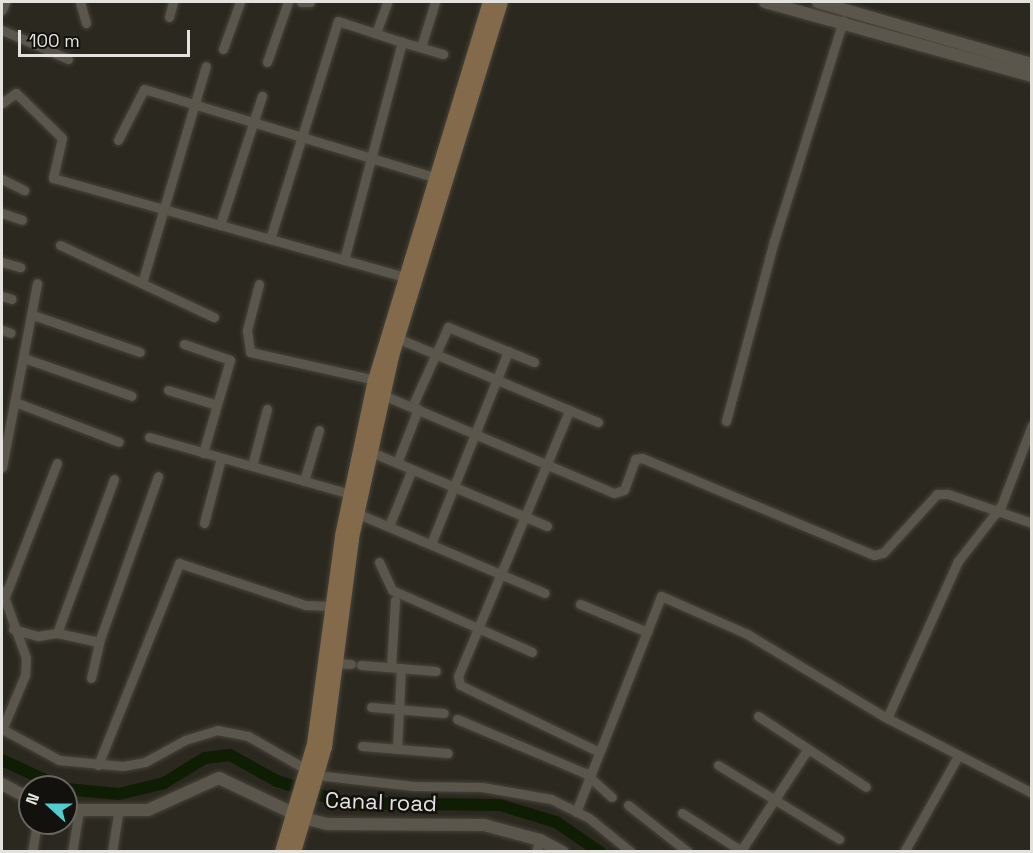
<!DOCTYPE html>
<style>
body{margin:0}
#map{position:relative;width:1033px;height:853px;overflow:hidden;background:#2b281f;font-family:"Space Grotesk",sans-serif}
div>[style]{position:absolute}
[style*='--x']{left:calc(var(--x)*1px);top:calc(var(--y)*1px);width:calc(var(--w)*1px);rotate:calc(var(--a)*1deg)}
.canal>*{height:12px;margin:-6px;padding:0 6px;transform-origin:6px;border-radius:6px;background:#0f1d04}
.roads{filter:drop-shadow(0 0 2px #46433b) drop-shadow(0 0 2px #46433b)}
.minor>*{height:9px;margin:-4.5px;padding:0 4.5px;transform-origin:4.5px;border-radius:4.5px;background:#5a564c}
.tertiary>*{height:12px;margin:-6px;padding:0 6px;transform-origin:6px;border-radius:6px;background:#5a564c}
.secondary>*{height:14px;margin:-7px;padding:0 7px;transform-origin:7px;border-radius:7px;background:#826a4a}
span{translate:-50% -50%;white-space:nowrap;text-align:center;line-height:1.15;-webkit-text-stroke:5px #12110d;paint-order:stroke}
.street-label{font-size:22px;color:#e4e2dc}
.frame{position:absolute;inset:0;border:3px solid #e4e2dc;pointer-events:none}
.north{position:absolute;left:18px;top:775px;width:60px;height:60px;box-sizing:border-box;background:#12110d;border:2px solid #666560;border-radius:50%;rotate:291deg;font-size:16px;font-weight:700;line-height:24px;text-align:center;color:#e4e2dc}
.north::after{content:'';display:block;margin:auto;width:21px;height:27px;background:#51ccd1;clip-path:polygon(50% 0,100% 100%,50% 72%,0 100%)}
.scale{position:absolute;left:18px;top:30px;width:172px;height:27px;box-sizing:border-box;border:3px solid #e4e2dc;border-top:0;padding-left:8px;font-size:18px;line-height:21px;white-space:nowrap;color:#e4e2dc;-webkit-text-stroke:4px #12110d;paint-order:stroke}
</style>
<div id="map">
<div class="canal">
<div style="--x:2;--y:760;--w:64;--a:25"></div>
<div style="--x:66;--y:789;--w:53;--a:5.4"></div>
<div style="--x:119;--y:794;--w:46;--a:-13.7"></div>
<div style="--x:164;--y:783;--w:48;--a:-31.4"></div>
<div style="--x:205;--y:758;--w:25;--a:-7"></div>
<div style="--x:230;--y:755;--w:54;--a:29"></div>
<div style="--x:277;--y:781;--w:71;--a:17.9"></div>
<div style="--x:345;--y:803;--w:155;--a:0.7"></div>
<div style="--x:500;--y:805;--w:59;--a:16.9"></div>
<div style="--x:556;--y:822;--w:53;--a:34.3"></div>
</div>
<div class="roads">
<div class="minor">
<div style="--x:80;--y:2;--w:22;--a:74"></div>
<div style="--x:301;--y:2;--w:9;--a:0"></div>
<div style="--x:2;--y:10;--w:9;--a:-69"></div>
<div style="--x:169;--y:17;--w:16;--a:-75"></div>
<div style="--x:2;--y:30;--w:72;--a:23.7"></div>
<div style="--x:376;--y:33;--w:33;--a:-70"></div>
<div style="--x:421;--y:47;--w:47;--a:-72.7"></div>
<div style="--x:223;--y:49;--w:50;--a:-70.1"></div>
<div style="--x:267;--y:62;--w:64;--a:-70.7"></div>
<div style="--x:2;--y:103;--w:17;--a:-36"></div>
<div style="--x:16;--y:93;--w:64;--a:44.4"></div>
<div style="--x:62;--y:138;--w:41;--a:102.7"></div>
<div style="--x:53;--y:178;--w:367;--a:15.7"></div>
<div style="--x:118;--y:140;--w:57;--a:-63"></div>
<div style="--x:144;--y:89;--w:310;--a:16.9"></div>
<div style="--x:2;--y:179;--w:25;--a:27"></div>
<div style="--x:2;--y:213;--w:21;--a:19"></div>
<div style="--x:220;--y:225;--w:136;--a:-72"></div>
<div style="--x:270;--y:239;--w:228;--a:-72.7"></div>
<div style="--x:338;--y:21;--w:67;--a:18.2"></div>
<div style="--x:60;--y:245;--w:170;--a:25.1"></div>
<div style="--x:344;--y:260;--w:226;--a:-75.1"></div>
<div style="--x:402;--y:42;--w:43;--a:16.3"></div>
<div style="--x:2;--y:262;--w:19;--a:16"></div>
<div style="--x:142;--y:283;--w:226;--a:-73.6"></div>
<div style="--x:259;--y:284;--w:48;--a:104.6"></div>
<div style="--x:247;--y:330;--w:22;--a:82"></div>
<div style="--x:250;--y:352;--w:128;--a:12.6"></div>
<div style="--x:2;--y:296;--w:10;--a:17"></div>
<div style="--x:33;--y:315;--w:113;--a:19.1"></div>
<div style="--x:2;--y:330;--w:9;--a:18"></div>
<div style="--x:397;--y:338;--w:218;--a:22.7"></div>
<div style="--x:184;--y:344;--w:49;--a:19.2"></div>
<div style="--x:230;--y:360;--w:97;--a:106.2"></div>
<div style="--x:24;--y:358;--w:114;--a:19.4"></div>
<div style="--x:168;--y:390;--w:51;--a:17"></div>
<div style="--x:383;--y:395;--w:251;--a:23"></div>
<div style="--x:614;--y:493;--w:10;--a:-17"></div>
<div style="--x:624;--y:490;--w:33;--a:-70"></div>
<div style="--x:635;--y:459;--w:7;--a:-8"></div>
<div style="--x:642;--y:458;--w:251;--a:22.7"></div>
<div style="--x:874;--y:555;--w:9;--a:-13"></div>
<div style="--x:883;--y:553;--w:80;--a:-47.5"></div>
<div style="--x:937;--y:494;--w:11;--a:0"></div>
<div style="--x:948;--y:494;--w:89;--a:19"></div>
<div style="--x:15;--y:402;--w:111;--a:21"></div>
<div style="--x:412;--y:407;--w:88;--a:-65.8"></div>
<div style="--x:448;--y:327;--w:93;--a:22.1"></div>
<div style="--x:569;--y:411;--w:287;--a:112.7"></div>
<div style="--x:458;--y:676;--w:9;--a:77"></div>
<div style="--x:460;--y:685;--w:154;--a:25.7"></div>
<div style="--x:726;--y:421;--w:186;--a:-75.1"></div>
<div style="--x:774;--y:241;--w:231;--a:-72.6"></div>
<div style="--x:1032;--y:425;--w:87;--a:110.9"></div>
<div style="--x:1001;--y:506;--w:70;--a:128"></div>
<div style="--x:958;--y:561;--w:172;--a:114.3"></div>
<div style="--x:887;--y:718;--w:163;--a:27.3"></div>
<div style="--x:149;--y:437;--w:213;--a:15.8"></div>
<div style="--x:371;--y:452;--w:191;--a:22.8"></div>
<div style="--x:397;--y:463;--w:58;--a:-68.7"></div>
<div style="--x:252;--y:466;--w:59;--a:-75.3"></div>
<div style="--x:2;--y:467;--w:187;--a:-79.2"></div>
<div style="--x:114;--y:479;--w:164;--a:110.3"></div>
<div style="--x:57;--y:633;--w:43;--a:12.1"></div>
<div style="--x:99;--y:642;--w:176;--a:-70.4"></div>
<div style="--x:304;--y:481;--w:53;--a:-73.6"></div>
<div style="--x:354;--y:512;--w:207;--a:23"></div>
<div style="--x:204;--y:523;--w:67;--a:-75.3"></div>
<div style="--x:389;--y:526;--w:61;--a:-68"></div>
<div style="--x:431;--y:544;--w:208;--a:-68.2"></div>
<div style="--x:379;--y:562;--w:31;--a:65"></div>
<div style="--x:392;--y:590;--w:153;--a:23.9"></div>
<div style="--x:2;--y:591;--w:71;--a:70.3"></div>
<div style="--x:26;--y:658;--w:17;--a:93"></div>
<div style="--x:25;--y:675;--w:60;--a:112.7"></div>
<div style="--x:4;--y:599;--w:146;--a:-68.7"></div>
<div style="--x:580;--y:604;--w:73;--a:22.7"></div>
<div style="--x:13;--y:629;--w:26;--a:16"></div>
<div style="--x:38;--y:636;--w:19;--a:-9"></div>
<div style="--x:337;--y:663;--w:14;--a:4"></div>
<div style="--x:361;--y:665;--w:75;--a:4.6"></div>
<div style="--x:391;--y:667;--w:67;--a:-86.6"></div>
<div style="--x:91;--y:678;--w:37;--a:-77"></div>
<div style="--x:371;--y:707;--w:73;--a:4.7"></div>
<div style="--x:758;--y:716;--w:129;--a:33.3"></div>
<div style="--x:457;--y:719;--w:139;--a:22.9"></div>
<div style="--x:585;--y:773;--w:36;--a:42"></div>
<div style="--x:2;--y:729;--w:65;--a:28.5"></div>
<div style="--x:59;--y:760;--w:64;--a:5.4"></div>
<div style="--x:123;--y:766;--w:22;--a:-10"></div>
<div style="--x:145;--y:762;--w:46;--a:-28.8"></div>
<div style="--x:185;--y:740;--w:34;--a:-17"></div>
<div style="--x:217;--y:730;--w:32;--a:11"></div>
<div style="--x:248;--y:736;--w:78;--a:29.8"></div>
<div style="--x:316;--y:775;--w:98;--a:6.5"></div>
<div style="--x:413;--y:786;--w:69;--a:0.8"></div>
<div style="--x:482;--y:787;--w:70;--a:9.9"></div>
<div style="--x:551;--y:799;--w:42;--a:26.6"></div>
<div style="--x:589;--y:818;--w:54;--a:39"></div>
<div style="--x:362;--y:746;--w:86;--a:4.7"></div>
<div style="--x:397;--y:749;--w:81;--a:-87.2"></div>
<div style="--x:98;--y:765;--w:218;--a:-68.1"></div>
<div style="--x:179;--y:563;--w:133;--a:18.4"></div>
<div style="--x:305;--y:605;--w:26;--a:2"></div>
<div style="--x:718;--y:765;--w:142;--a:31.4"></div>
<div style="--x:628;--y:805;--w:76;--a:38.1"></div>
<div style="--x:576;--y:812;--w:232;--a:-68.5"></div>
<div style="--x:661;--y:596;--w:94;--a:23.8"></div>
<div style="--x:747;--y:634;--w:163;--a:31"></div>
<div style="--x:682;--y:813;--w:72;--a:32.6"></div>
<div style="--x:32;--y:852;--w:29;--a:-80"></div>
<div style="--x:72;--y:852;--w:42;--a:-80.3"></div>
<div style="--x:112;--y:852;--w:39;--a:-81"></div>
<div style="--x:536;--y:852;--w:13;--a:-72"></div>
<div style="--x:740;--y:852;--w:123;--a:-56.6"></div>
<div style="--x:904;--y:852;--w:108;--a:-60.6"></div>
</div>
<div class="tertiary">
<div style="--x:765;--y:2;--w:277;--a:15.5"></div>
<div style="--x:818;--y:2;--w:223;--a:16.2"></div>
<div style="--x:2;--y:784;--w:32;--a:28"></div>
<div style="--x:66;--y:810;--w:82;--a:0"></div>
<div style="--x:148;--y:810;--w:78;--a:-24.3"></div>
<div style="--x:219;--y:778;--w:93;--a:25.5"></div>
<div style="--x:303;--y:818;--w:25;--a:14"></div>
<div style="--x:327;--y:824;--w:157;--a:0.4"></div>
<div style="--x:484;--y:825;--w:58;--a:15"></div>
<div style="--x:540;--y:840;--w:26;--a:28"></div>
</div>
<div class="secondary">
<div style="--x:282;--y:852;--w:113;--a:-73.5"></div>
<div style="--x:314;--y:744;--w:210;--a:-82.3"></div>
<div style="--x:342;--y:536;--w:159;--a:-78.1"></div>
<div style="--x:375;--y:380;--w:395;--a:-73.1"></div>
<div style="--x:294;--y:852;--w:109;--a:-73.6"></div>
<div style="--x:325;--y:747;--w:211;--a:-82.6"></div>
<div style="--x:352;--y:538;--w:186;--a:-77.6"></div>
<div style="--x:392;--y:356;--w:370;--a:-72.9"></div>
</div>
</div>
<div class="street-label">
<span style="left:381px;top:802px;rotate:2deg">Canal road</span>
</div>
<div class="frame"></div>
<div class="north">N</div>
<div class="scale">100 m</div>
</div>
